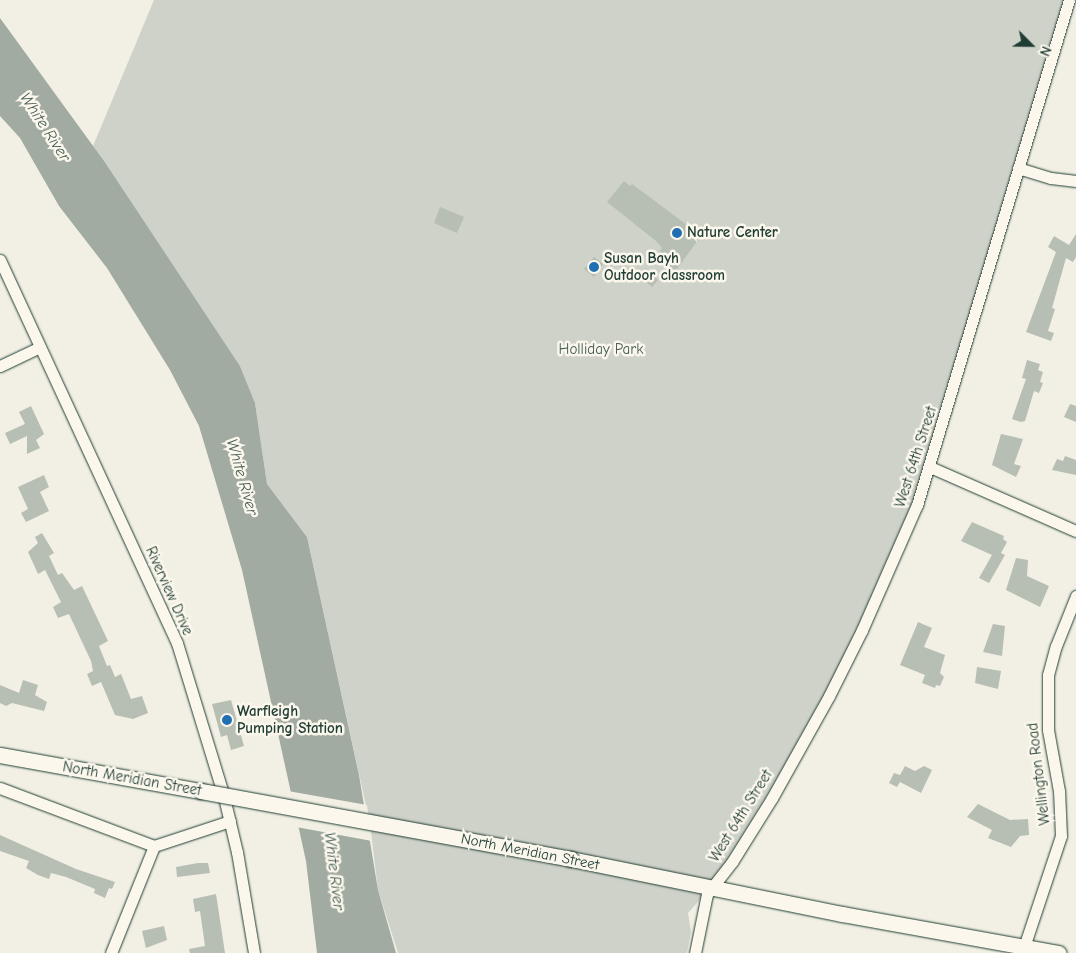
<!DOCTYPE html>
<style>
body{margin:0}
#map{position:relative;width:1076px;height:953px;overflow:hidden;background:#f2f0e5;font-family:"Comic Neue",sans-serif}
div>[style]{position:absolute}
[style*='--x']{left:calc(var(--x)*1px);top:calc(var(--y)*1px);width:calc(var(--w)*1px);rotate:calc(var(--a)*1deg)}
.green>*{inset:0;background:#cfd2c8}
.water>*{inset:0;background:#a2aba1}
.pier>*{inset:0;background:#f2f0e5}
.building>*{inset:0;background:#b7beb3}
.roads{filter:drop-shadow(0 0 1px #1f3d34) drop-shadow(0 0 1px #1f3d34)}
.minor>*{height:11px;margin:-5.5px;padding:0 5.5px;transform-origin:5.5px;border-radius:5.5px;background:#fbf7ec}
.major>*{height:15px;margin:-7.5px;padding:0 7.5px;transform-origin:7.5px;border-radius:7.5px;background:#fbf7ec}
.bridges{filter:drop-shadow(0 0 1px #1f3d34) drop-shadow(0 0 1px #1f3d34)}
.major-bridge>*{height:15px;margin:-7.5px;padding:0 7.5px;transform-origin:7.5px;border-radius:7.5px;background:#fbf7ec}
.dots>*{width:14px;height:14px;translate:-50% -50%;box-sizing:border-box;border:2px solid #fbf7ec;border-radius:50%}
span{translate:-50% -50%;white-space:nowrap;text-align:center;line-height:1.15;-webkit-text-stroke:5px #fbf7ec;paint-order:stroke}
.poi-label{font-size:15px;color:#1f3d34;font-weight:700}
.left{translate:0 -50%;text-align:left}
.park-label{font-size:15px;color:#425b52}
.street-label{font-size:15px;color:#1f3d34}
.water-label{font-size:16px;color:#465e55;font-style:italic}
.north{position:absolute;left:1006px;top:20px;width:50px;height:50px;-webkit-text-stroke:4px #fbf7ec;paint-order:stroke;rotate:113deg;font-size:14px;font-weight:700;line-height:20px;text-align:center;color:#1f3d34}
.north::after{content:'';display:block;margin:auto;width:18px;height:22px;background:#1f3d34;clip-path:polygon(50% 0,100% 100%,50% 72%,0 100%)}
</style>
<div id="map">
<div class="green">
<div style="clip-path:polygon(154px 0,1068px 0,930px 467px,862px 630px,772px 798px,711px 887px,688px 913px,691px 932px,687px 953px,398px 953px,378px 890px,370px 824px,307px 537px,267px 484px,255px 403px,240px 366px,93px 146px)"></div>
</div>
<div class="water">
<div style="clip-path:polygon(0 18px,104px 161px,240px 366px,255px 403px,267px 484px,307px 537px,359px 775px,378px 890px,396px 953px,317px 953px,306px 861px,242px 570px,199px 426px,170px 370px,107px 268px,59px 206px,20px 138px,0 116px)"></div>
</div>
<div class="pier">
<div style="clip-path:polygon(288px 791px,367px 805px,372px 841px,296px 827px)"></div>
</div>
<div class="building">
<div style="clip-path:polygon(624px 181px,630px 186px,632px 184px,695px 231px,692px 235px,698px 240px,674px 273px,654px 260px,662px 248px,656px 241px,607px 202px)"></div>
<div style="clip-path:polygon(440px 207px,464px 217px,457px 233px,434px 223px)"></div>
<div style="clip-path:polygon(1076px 234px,1076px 257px,1073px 262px,1066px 258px,1052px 308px,1055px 309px,1048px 331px,1054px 333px,1051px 341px,1026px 332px,1056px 252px,1048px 247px,1054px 236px,1069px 245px)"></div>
<div style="clip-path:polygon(594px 257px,603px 264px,594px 277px,584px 269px)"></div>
<div style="clip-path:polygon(646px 268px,658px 280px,652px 287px,639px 275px)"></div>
<div style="clip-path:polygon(1027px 360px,1040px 364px,1038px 370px,1043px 372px,1040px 382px,1043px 383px,1039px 393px,1034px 391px,1025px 421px,1021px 422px,1012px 419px,1026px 379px,1022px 378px)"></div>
<div style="clip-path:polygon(1070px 404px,1076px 406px,1076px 422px,1064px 417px)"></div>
<div style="clip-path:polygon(31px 406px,44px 434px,36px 440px,40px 448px,27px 454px,27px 436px,10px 444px,5px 433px,25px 424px,19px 412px)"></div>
<div style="clip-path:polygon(1001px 434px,1023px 439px,1014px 464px,1021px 466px,1016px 477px,992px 465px)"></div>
<div style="clip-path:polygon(1065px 456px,1076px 460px,1076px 475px,1052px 470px,1057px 459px,1063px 461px)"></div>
<div style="clip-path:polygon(44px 475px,49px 487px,40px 492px,49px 511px,26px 522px,21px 513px,28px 509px,18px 487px)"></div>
<div style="clip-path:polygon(972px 522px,1004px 536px,1003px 539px,1007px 542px,1001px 553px,1005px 555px,989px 583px,979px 578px,992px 555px,961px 541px)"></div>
<div style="clip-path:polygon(42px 533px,54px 553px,49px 556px,58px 575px,62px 573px,74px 590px,82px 586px,108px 641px,99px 646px,107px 666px,110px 665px,115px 677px,121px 674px,131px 699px,142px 696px,148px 713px,133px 719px,115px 715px,101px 682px,92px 686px,87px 674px,93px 671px,91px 661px,69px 614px,58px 618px,53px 607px,61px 602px,45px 570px,38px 574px,28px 552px,38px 543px,35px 537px)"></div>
<div style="clip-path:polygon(1016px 558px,1028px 560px,1027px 576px,1049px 586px,1040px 607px,1006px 590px)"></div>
<div style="clip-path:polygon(918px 622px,932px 628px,924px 647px,945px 655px,940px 673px,944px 677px,940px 686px,936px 685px,935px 688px,922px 683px,925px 675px,900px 665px)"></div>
<div style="clip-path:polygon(993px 624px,1005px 626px,1002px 656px,983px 652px)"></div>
<div style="clip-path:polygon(977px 667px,1001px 671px,998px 689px,975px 683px)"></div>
<div style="clip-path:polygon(23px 680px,38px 685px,35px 695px,47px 702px,44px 711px,12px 703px,6px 706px,0 703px,0 685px,19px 693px)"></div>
<div style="clip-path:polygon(231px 700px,244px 746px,231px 750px,227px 735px,221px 737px,212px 704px)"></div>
<div style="clip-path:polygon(905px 766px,915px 771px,924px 766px,932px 770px,921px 793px,900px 782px,897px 787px,889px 783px,894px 773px,900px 775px)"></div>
<div style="clip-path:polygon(978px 804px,1010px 820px,1028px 819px,1029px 835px,1020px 836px,1011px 847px,988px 838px,992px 830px,967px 817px)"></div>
<div style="clip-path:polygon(0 835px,76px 869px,115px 882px,112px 889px,109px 888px,105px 898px,94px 893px,95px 889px,66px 877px,51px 873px,49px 879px,38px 875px,26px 868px,29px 861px,0 851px)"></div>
<div style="clip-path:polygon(198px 863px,208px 863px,210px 873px,177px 877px,176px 867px)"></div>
<div style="clip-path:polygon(216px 894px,225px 953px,190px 953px,189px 949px,205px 946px,200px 911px,195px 912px,193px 899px)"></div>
<div style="clip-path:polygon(164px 926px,167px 940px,146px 948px,142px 931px)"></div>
</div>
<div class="roads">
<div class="minor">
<div style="--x:1018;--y:168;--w:34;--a:17"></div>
<div style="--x:1051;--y:178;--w:25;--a:7"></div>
<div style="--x:0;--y:260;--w:422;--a:65.2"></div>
<div style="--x:177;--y:643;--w:157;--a:73"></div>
<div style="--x:223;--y:793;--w:61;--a:76.7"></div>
<div style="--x:237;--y:852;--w:102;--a:80.4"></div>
<div style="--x:0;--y:366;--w:44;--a:-25.4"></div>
<div style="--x:930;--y:467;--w:159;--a:23.7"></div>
<div style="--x:0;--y:788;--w:165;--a:20.6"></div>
<div style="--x:154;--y:846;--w:80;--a:-18.2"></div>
<div style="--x:1024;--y:947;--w:117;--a:-71.6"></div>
<div style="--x:1061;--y:836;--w:45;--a:-92.5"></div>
<div style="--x:1059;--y:791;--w:62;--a:-100.2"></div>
<div style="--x:1048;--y:730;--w:55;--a:-90"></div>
<div style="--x:1048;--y:675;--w:30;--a:-75"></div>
<div style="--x:1056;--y:646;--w:54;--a:-68.2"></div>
<div style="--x:111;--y:953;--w:115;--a:-68.1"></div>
<div style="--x:695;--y:953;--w:60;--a:-78.5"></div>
<div style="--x:707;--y:894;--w:41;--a:-52"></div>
<div style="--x:732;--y:862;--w:75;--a:-58"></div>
<div style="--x:772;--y:798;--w:117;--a:-60.8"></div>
<div style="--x:829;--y:696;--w:74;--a:-63.4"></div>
<div style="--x:862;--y:630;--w:137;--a:-66.3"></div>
<div style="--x:917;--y:505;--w:527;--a:-73.25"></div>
</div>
<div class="major">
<div style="--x:0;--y:755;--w:204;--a:10.2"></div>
<div style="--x:571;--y:859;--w:277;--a:11.5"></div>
<div style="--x:842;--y:914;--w:220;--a:10.2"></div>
</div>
</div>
<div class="bridges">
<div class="major-bridge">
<div style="--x:201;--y:791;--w:376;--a:10.4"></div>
</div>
</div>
<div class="dots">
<div style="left:677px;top:233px;background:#1f6fb2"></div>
<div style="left:594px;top:267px;background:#1f6fb2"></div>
<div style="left:227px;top:720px;background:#1f6fb2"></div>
</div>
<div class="poi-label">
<span class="left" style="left:687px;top:233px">Nature Center</span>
<span class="left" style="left:604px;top:267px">Susan Bayh<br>Outdoor classroom</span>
<span class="left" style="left:237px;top:720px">Warfleigh<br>Pumping Station</span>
</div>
<div class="park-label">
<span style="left:601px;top:350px">Holliday Park</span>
</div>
<div class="street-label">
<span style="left:916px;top:457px;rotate:-72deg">West 64th Street</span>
<span style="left:169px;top:591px;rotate:66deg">Riverview Drive</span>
<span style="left:1039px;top:774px;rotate:-97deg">Wellington Road</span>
<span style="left:132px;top:779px;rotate:10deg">North Meridian Street</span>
<span style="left:741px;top:816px;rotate:-58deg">West 64th Street</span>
<span style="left:530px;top:852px;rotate:11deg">North Meridian Street</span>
</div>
<div class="water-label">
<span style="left:45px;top:127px;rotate:57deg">White River</span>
<span style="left:242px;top:477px;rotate:74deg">White River</span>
<span style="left:334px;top:871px;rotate:83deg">White River</span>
</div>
<div class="north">N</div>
</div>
